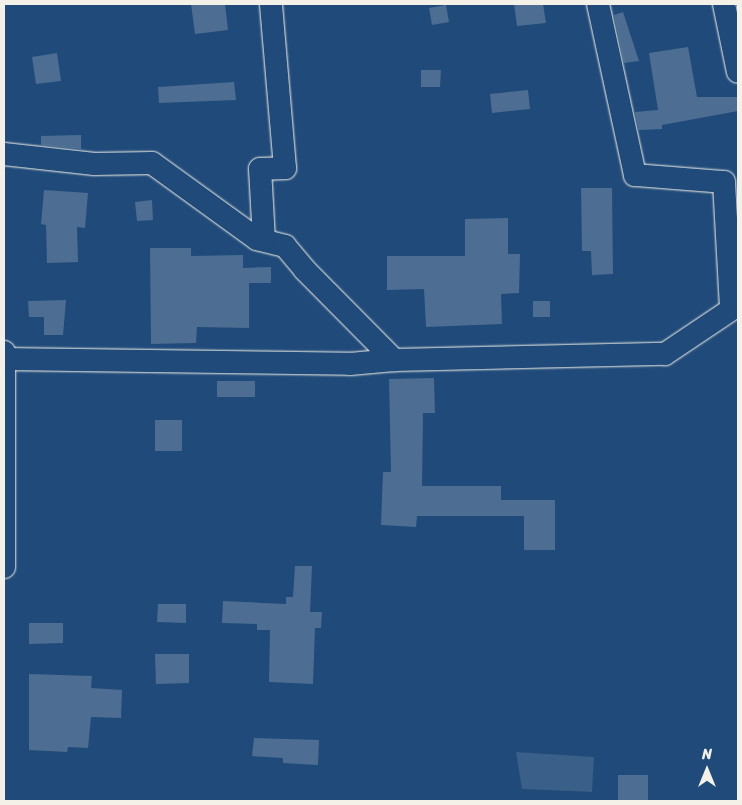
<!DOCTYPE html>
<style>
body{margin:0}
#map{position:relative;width:742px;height:805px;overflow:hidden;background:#1f4a7a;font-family:Sriracha,sans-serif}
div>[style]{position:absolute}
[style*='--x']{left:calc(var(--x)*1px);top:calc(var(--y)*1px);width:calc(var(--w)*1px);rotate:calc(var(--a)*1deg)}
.green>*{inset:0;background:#3a5f88}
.building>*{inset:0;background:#4d6e92}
.roads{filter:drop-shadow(0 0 1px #f4f1e8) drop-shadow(0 0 1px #f4f1e8)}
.minor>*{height:22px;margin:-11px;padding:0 11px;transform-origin:11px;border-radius:11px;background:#1f4a7a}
span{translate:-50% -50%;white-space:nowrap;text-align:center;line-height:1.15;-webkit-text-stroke:4px #1f4a7a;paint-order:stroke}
.frame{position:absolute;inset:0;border:5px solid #f4f1e8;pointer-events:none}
.north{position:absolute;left:682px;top:745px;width:50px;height:50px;-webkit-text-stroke:4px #1f4a7a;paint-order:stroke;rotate:0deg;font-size:14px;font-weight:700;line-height:20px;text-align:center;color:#f4f1e8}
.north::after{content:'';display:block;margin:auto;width:18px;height:22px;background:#f4f1e8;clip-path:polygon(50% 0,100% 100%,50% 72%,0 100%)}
</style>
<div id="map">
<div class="green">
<div style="clip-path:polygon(516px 752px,594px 757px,592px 792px,522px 789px)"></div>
</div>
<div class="building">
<div style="clip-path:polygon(191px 4px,225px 4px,228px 30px,195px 34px)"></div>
<div style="clip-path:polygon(514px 4px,543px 4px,546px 23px,517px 26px)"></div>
<div style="clip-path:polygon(446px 5px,449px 22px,432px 25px,429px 8px)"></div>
<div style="clip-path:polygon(623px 12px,639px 61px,624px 63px,614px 15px)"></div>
<div style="clip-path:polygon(688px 47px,697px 97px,738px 97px,738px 111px,662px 125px,662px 129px,639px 130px,635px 112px,658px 110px,649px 53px)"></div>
<div style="clip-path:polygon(57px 53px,61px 81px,36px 84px,32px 57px)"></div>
<div style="clip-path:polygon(421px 70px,441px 70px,440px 87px,421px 87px)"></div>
<div style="clip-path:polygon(234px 82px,236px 100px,159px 103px,158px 87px)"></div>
<div style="clip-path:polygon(528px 90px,530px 109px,492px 113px,490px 94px)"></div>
<div style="clip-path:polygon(81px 135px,81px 149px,41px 145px,41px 136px)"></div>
<div style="clip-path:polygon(581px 188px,612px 188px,613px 274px,592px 275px,591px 251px,582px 251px)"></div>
<div style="clip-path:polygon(44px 190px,88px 193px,85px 228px,77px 227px,78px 262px,47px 263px,46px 225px,41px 224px)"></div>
<div style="clip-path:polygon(152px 200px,153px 220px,137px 221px,135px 202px)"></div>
<div style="clip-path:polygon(508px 218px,508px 254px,520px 254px,519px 293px,501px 294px,502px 324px,426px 327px,424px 289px,387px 290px,387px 256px,465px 256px,465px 219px)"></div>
<div style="clip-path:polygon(150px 248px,191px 248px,191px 256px,243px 255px,243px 268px,271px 267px,271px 283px,249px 283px,249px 328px,197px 327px,196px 343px,151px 344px)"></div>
<div style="clip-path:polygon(66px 300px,63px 335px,44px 335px,44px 317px,29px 317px,28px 301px)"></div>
<div style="clip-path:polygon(533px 301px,550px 301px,550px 317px,533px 317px)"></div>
<div style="clip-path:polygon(434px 378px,435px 413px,423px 413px,422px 486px,501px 486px,501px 500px,555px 500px,555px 550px,524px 550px,524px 516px,417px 516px,416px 527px,381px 525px,383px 472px,391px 472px,389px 379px)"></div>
<div style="clip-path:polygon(217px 381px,255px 381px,255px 397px,217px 397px)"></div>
<div style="clip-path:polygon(155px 420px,182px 420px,182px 451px,155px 451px)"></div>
<div style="clip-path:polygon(295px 566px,312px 566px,310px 612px,322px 612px,321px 628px,315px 628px,313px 684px,269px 682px,270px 630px,257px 630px,257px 624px,222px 623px,223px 601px,286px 604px,286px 597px,293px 597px)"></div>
<div style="clip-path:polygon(158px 604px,186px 604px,186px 623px,157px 622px)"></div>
<div style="clip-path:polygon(29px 623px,63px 623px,63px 643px,29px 644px)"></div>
<div style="clip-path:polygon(155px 654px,189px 654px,189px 683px,156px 684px)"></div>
<div style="clip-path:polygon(29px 674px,92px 676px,91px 688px,122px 690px,121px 718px,91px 717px,88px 748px,68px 747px,67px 752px,29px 750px)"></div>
<div style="clip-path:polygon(254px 738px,319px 740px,318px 765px,283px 763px,283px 758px,252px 756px)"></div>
<div style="clip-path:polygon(618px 775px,648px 775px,648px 801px,618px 801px)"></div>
</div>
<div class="roads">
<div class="minor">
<div style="--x:598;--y:4;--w:175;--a:77.8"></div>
<div style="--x:635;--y:175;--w:89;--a:4.5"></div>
<div style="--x:724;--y:182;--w:127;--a:86.8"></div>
<div style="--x:724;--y:4;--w:69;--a:78.4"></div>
<div style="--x:4;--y:154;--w:91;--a:6.3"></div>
<div style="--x:94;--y:164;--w:58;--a:-1"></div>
<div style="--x:152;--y:163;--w:130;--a:35.9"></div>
<div style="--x:257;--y:239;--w:29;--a:14"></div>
<div style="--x:285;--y:246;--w:31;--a:50"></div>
<div style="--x:305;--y:270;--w:127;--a:45.3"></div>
<div style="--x:264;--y:240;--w:71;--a:-93.2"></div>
<div style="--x:260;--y:169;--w:25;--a:-2"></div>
<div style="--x:285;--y:168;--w:165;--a:-94.9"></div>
<div style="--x:4;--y:352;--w:215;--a:90"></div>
<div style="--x:4;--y:359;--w:346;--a:0.8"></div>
<div style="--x:350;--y:364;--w:44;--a:-5.2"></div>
<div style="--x:394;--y:360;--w:271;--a:-1.3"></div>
<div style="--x:665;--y:354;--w:88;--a:-33.9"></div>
</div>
</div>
<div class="frame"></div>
<div class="north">N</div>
</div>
